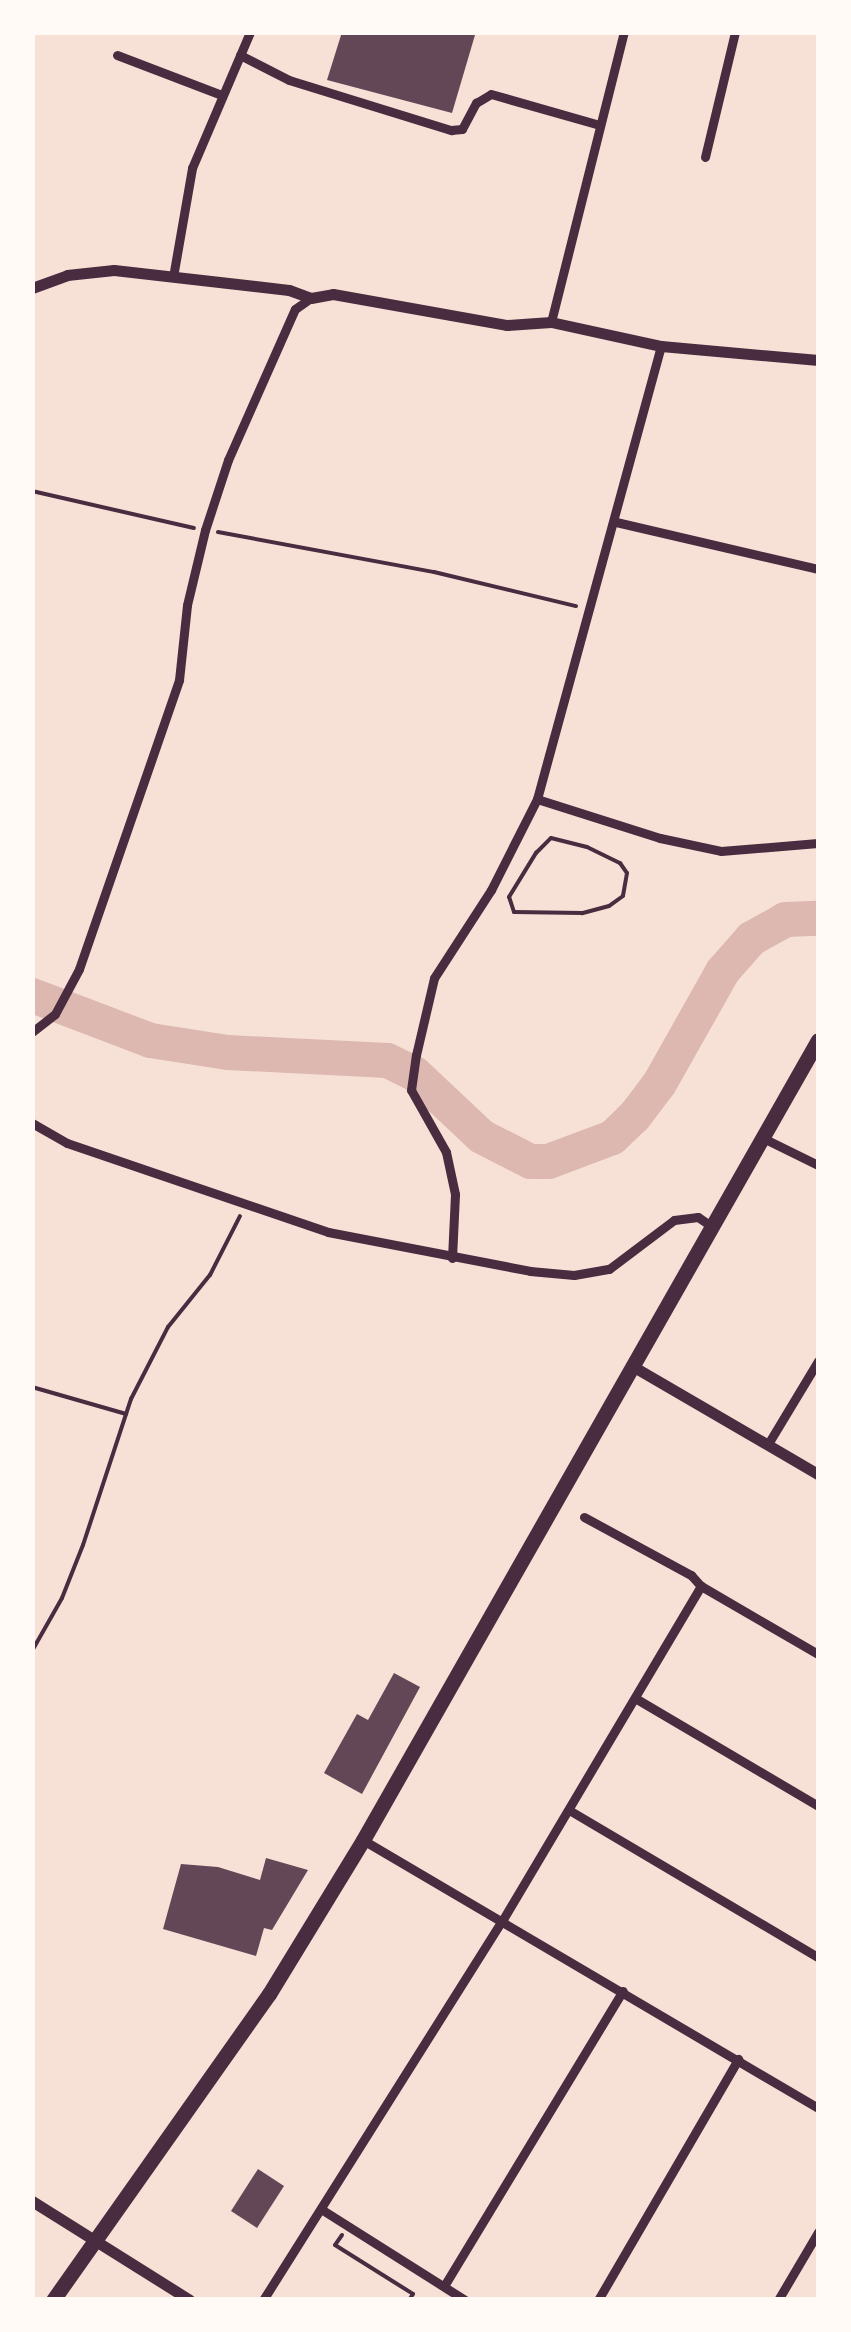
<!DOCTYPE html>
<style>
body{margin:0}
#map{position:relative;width:851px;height:2332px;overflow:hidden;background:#f7e1d7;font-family:"Nunito Sans",sans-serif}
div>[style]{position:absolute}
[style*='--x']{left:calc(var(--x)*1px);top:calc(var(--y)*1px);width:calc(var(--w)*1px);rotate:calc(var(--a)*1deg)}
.river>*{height:35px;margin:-17.5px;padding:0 17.5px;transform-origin:17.5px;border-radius:17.5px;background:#dcb8b0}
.building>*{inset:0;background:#644757}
.path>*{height:4px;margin:-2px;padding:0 2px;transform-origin:2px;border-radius:2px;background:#4a2c40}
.minor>*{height:9px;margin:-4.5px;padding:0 4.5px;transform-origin:4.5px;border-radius:4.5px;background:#4a2c40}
.tertiary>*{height:11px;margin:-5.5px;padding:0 5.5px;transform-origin:5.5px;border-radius:5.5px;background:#4a2c40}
.primary>*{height:15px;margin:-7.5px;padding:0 7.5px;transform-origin:7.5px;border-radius:7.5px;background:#4a2c40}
span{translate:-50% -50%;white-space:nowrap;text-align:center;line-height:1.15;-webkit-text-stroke:8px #fffaf5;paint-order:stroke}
.frame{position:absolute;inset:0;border:35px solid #fffaf5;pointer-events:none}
</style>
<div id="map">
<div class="river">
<div style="--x:32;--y:995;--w:126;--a:20.9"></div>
<div style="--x:150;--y:1040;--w:78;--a:8.9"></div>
<div style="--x:227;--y:1052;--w:160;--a:2.9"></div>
<div style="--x:387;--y:1060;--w:30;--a:26"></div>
<div style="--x:414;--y:1073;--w:92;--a:43.2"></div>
<div style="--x:481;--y:1136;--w:55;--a:27"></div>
<div style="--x:530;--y:1161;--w:18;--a:0"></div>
<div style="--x:548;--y:1161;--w:68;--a:-20.6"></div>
<div style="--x:612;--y:1137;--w:30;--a:-44"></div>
<div style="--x:634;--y:1116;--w:41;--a:-52.9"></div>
<div style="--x:659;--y:1083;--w:129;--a:-60.6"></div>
<div style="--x:722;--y:971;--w:44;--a:-48.7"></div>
<div style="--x:751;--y:938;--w:39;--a:-29"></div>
<div style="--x:785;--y:919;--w:33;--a:-2"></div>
</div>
<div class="building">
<div style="clip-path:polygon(342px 32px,475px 35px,452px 113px,327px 80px)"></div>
<div style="clip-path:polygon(394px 1673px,420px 1687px,362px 1794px,324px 1773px,357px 1714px,368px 1720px)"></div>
<div style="clip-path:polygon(266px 1858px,308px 1870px,272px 1930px,264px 1928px,256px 1956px,163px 1929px,181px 1864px,218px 1867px,260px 1880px)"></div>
<div style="clip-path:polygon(258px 2169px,284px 2186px,257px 2228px,231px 2211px)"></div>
</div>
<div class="path">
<div style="--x:818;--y:32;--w:1;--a:90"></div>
<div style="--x:32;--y:491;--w:166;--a:12.9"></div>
<div style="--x:218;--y:532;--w:220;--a:10.5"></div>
<div style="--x:434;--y:572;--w:146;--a:13.5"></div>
<div style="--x:551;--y:838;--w:37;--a:14"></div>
<div style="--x:587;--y:847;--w:37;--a:26"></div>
<div style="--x:620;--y:863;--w:12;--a:55"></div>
<div style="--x:627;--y:873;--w:23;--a:100"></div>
<div style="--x:623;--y:896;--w:17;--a:144"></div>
<div style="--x:609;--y:906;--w:28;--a:165"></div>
<div style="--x:582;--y:913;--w:68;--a:-179.2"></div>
<div style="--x:514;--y:912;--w:16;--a:-108"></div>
<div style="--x:509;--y:897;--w:52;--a:-58.5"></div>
<div style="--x:536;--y:853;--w:21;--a:-45"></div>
<div style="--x:32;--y:1387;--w:98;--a:16"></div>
<div style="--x:32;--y:1651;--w:61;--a:-60.5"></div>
<div style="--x:62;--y:1598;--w:57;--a:-68.4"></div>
<div style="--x:83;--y:1545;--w:154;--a:-71.8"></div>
<div style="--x:131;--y:1399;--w:81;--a:-62.8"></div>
<div style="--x:168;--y:1327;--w:67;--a:-51.1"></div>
<div style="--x:210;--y:1275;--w:66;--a:-63"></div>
<div style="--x:342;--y:2235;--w:12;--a:125"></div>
<div style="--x:335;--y:2245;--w:92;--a:32.1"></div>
<div style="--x:413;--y:2294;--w:7;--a:124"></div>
</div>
<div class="minor">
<div style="--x:117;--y:55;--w:112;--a:20.9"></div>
<div style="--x:240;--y:55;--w:55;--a:27"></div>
<div style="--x:289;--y:80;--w:170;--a:17.2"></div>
<div style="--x:451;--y:130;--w:11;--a:-5"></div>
<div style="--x:462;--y:129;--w:30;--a:-62"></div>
<div style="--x:476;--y:103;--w:17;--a:-31"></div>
<div style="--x:491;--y:94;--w:113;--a:15.9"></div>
<div style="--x:705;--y:157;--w:129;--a:-76.5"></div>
<div style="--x:173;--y:277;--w:111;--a:-80.1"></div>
<div style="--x:192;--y:168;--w:148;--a:-66.9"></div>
<div style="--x:551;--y:322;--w:299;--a:-75.9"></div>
<div style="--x:616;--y:522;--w:207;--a:13.1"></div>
<div style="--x:537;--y:799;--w:129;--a:17.6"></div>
<div style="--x:660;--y:838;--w:62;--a:12"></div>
<div style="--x:721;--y:851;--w:97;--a:-4.7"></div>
<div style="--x:32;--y:1032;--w:29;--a:-38"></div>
<div style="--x:55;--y:1014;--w:51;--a:-61.9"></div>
<div style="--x:79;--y:969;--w:306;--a:-70.9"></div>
<div style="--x:179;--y:680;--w:75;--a:-83.9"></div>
<div style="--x:187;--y:605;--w:77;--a:-76.5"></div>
<div style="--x:205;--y:530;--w:74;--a:-71.8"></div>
<div style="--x:228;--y:460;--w:165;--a:-66.1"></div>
<div style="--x:295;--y:309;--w:19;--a:-35"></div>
<div style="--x:32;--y:1123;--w:40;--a:29.7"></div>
<div style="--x:67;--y:1143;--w:276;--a:18.8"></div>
<div style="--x:328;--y:1232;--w:206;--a:10.9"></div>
<div style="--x:530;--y:1271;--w:44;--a:5.2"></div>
<div style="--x:574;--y:1275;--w:36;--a:-10"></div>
<div style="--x:609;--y:1269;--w:81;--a:-37"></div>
<div style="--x:674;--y:1220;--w:24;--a:-7"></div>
<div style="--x:698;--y:1217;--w:19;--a:35"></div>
<div style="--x:761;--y:1137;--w:64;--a:26.2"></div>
<div style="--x:452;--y:1258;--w:64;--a:-87.3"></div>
<div style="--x:455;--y:1194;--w:43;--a:-102.1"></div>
<div style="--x:446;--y:1152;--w:71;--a:-119.4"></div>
<div style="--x:411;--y:1090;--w:35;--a:-82"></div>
<div style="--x:416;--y:1055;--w:79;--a:-76.8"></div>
<div style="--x:434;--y:978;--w:105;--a:-57.1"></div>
<div style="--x:491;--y:890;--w:102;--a:-63.2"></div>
<div style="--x:537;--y:799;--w:470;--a:-74.7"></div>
<div style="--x:768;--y:1444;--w:97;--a:-58.9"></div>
<div style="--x:584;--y:1517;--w:122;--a:28.5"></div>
<div style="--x:691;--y:1575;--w:15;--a:48"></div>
<div style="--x:701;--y:1586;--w:135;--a:30.2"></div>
<div style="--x:635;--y:1698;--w:212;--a:30.5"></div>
<div style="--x:569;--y:1810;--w:289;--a:30.6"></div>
<div style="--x:363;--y:1840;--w:528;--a:30.5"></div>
<div style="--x:321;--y:2209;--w:170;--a:32.3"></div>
<div style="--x:444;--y:2286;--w:345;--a:-58.8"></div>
<div style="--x:263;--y:2300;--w:448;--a:-57.8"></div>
<div style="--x:502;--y:1921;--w:390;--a:-59.3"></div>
<div style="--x:598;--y:2300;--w:279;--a:-59.8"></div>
<div style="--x:778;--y:2300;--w:79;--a:-59.5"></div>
</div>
<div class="tertiary">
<div style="--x:32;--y:288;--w:37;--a:-20"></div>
<div style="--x:67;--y:275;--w:47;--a:-6.1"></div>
<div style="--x:114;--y:270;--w:176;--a:6.5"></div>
<div style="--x:289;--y:290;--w:23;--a:20"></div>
<div style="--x:311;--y:298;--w:22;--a:-10"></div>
<div style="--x:333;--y:294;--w:177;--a:10.1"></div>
<div style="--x:507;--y:325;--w:44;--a:-3.9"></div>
<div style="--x:551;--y:322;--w:113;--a:12.3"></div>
<div style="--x:661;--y:346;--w:158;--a:5.1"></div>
<div style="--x:634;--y:1367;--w:213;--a:30.2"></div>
<div style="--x:32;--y:2201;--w:186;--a:32.1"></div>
</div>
<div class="primary">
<div style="--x:53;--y:2300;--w:375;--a:-54.8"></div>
<div style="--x:269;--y:1994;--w:180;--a:-58.6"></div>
<div style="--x:363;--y:1840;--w:920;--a:-60.37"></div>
</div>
<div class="frame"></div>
</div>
